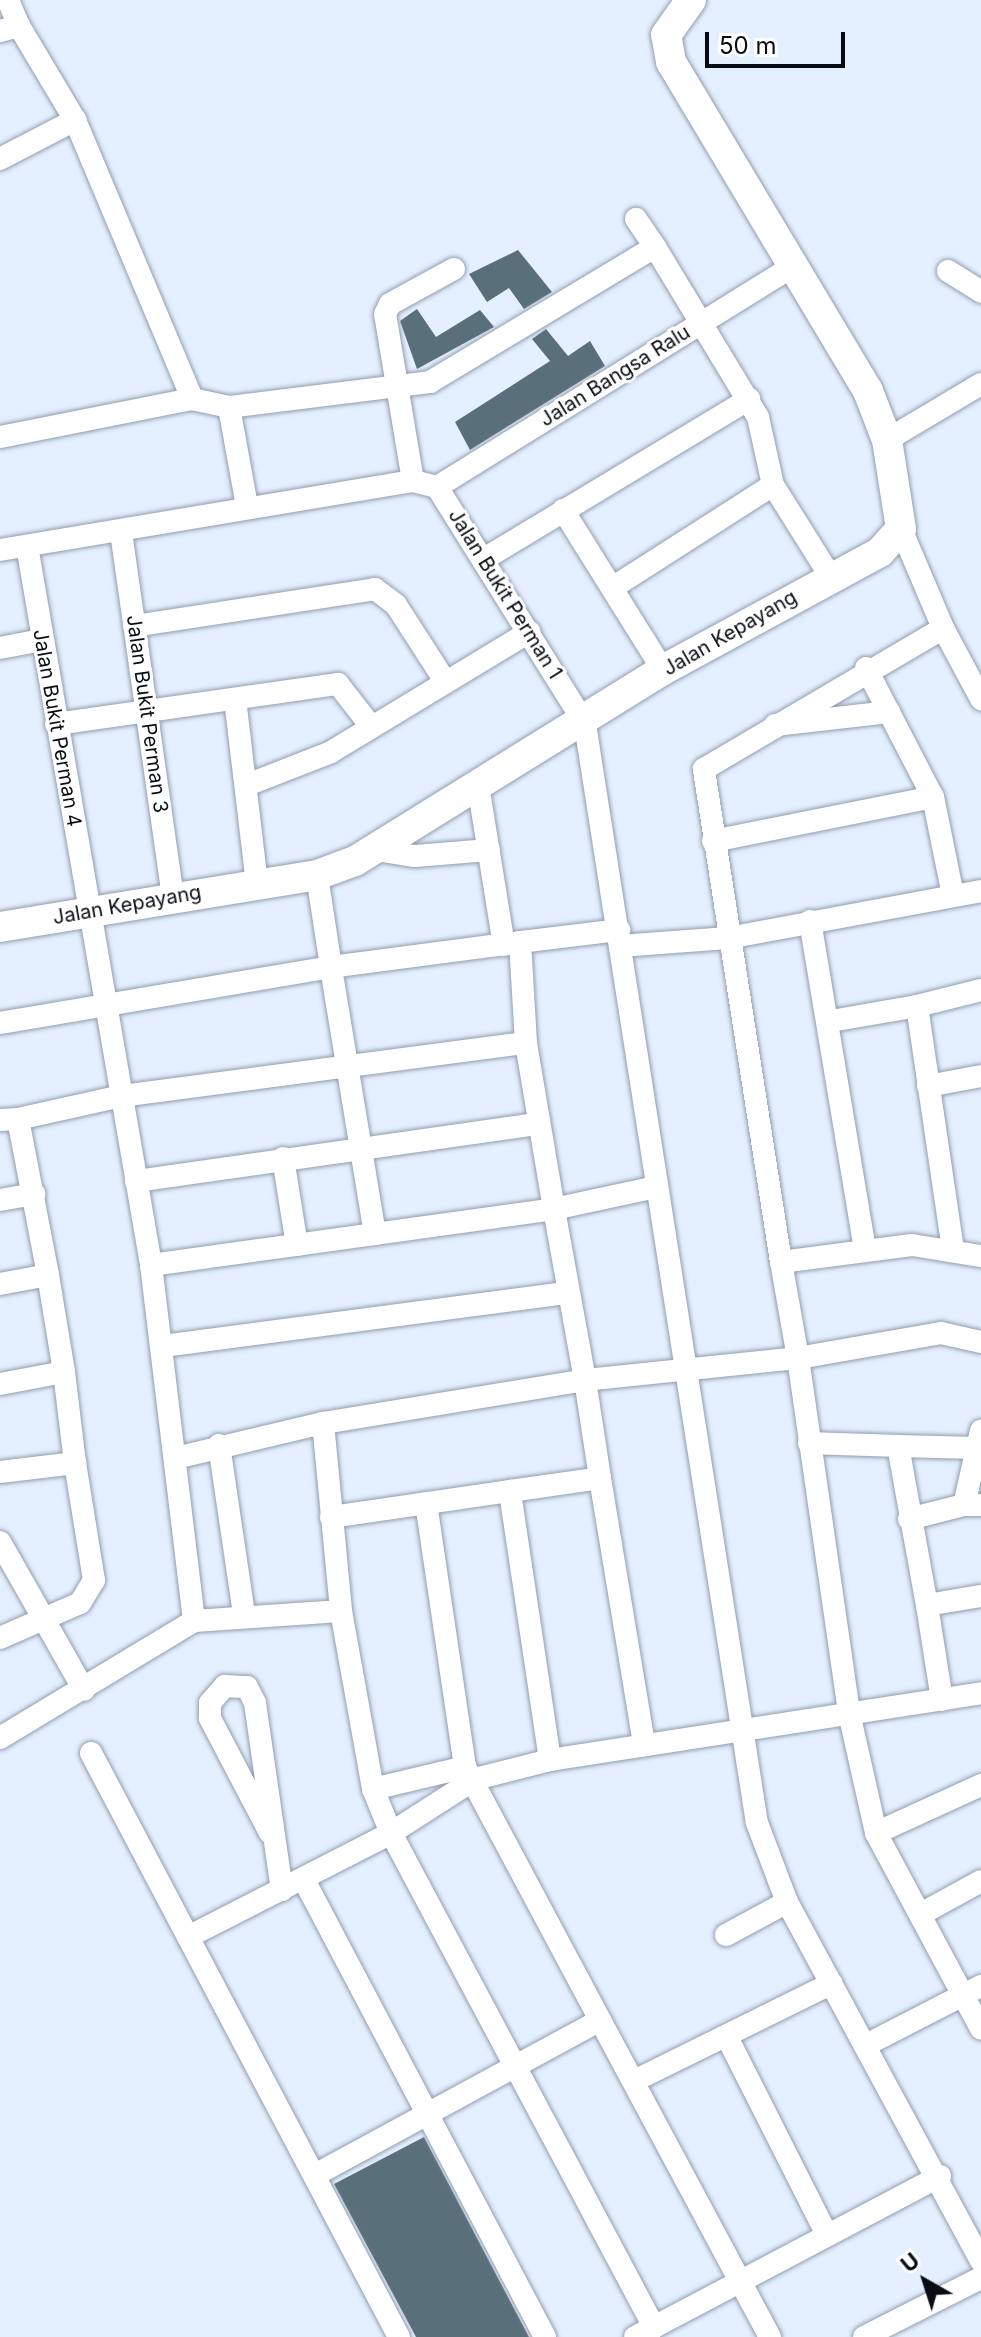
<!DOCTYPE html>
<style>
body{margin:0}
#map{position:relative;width:981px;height:2337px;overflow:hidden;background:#e4efff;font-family:Inter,sans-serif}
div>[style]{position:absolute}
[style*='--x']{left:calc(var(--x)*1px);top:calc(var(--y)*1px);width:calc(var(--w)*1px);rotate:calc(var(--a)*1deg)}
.building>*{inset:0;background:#596f79}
.roads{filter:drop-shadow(0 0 2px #919eb0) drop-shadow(0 0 2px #919eb0)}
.street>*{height:22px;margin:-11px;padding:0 11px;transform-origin:11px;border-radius:11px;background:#fff}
.secondary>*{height:30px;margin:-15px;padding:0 15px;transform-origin:15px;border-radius:15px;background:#fff}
span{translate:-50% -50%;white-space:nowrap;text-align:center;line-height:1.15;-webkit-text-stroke:6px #fff;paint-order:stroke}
.street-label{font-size:20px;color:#090d13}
.north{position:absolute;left:885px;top:2241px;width:80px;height:80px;-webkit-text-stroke:6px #fff;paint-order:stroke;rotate:321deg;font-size:22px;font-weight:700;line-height:32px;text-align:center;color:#090d13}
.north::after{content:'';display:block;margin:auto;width:28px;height:36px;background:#090d13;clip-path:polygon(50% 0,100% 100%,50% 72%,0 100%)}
.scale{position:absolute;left:705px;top:32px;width:140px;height:36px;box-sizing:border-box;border:4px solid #090d13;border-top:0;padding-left:10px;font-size:24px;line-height:28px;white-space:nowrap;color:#090d13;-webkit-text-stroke:6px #fff;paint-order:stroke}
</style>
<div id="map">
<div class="building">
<div style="clip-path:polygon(518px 250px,552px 292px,524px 309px,509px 288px,487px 302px,469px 274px)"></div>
<div style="clip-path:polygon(417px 309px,436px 337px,480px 310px,494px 327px,417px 369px,400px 321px)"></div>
<div style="clip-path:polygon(546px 329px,568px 356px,590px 341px,605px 366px,470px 450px,455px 422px,550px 361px,532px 339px)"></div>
<div style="clip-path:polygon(424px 2137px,529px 2337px,416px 2337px,334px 2184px)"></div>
</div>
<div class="roads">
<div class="street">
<div style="--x:8;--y:0;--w:28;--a:67"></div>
<div style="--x:0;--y:31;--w:20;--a:-15"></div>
<div style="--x:19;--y:26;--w:109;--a:59.2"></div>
<div style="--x:75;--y:120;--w:303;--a:67.2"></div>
<div style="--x:192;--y:399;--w:38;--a:12"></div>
<div style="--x:229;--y:407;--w:101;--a:79.7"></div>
<div style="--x:0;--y:159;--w:85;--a:-27.5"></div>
<div style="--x:655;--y:247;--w:199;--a:58.8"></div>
<div style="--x:758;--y:417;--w:70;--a:77.6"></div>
<div style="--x:773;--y:485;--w:107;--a:57.9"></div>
<div style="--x:948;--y:271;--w:39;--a:32"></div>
<div style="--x:229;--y:407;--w:203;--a:-7.1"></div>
<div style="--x:430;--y:382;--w:262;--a:-31"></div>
<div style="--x:655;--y:247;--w:34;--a:-124"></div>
<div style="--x:0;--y:437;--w:196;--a:-11.2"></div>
<div style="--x:887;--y:440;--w:109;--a:-30.8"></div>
<div style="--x:413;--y:481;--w:169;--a:-99.5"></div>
<div style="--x:385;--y:314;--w:11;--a:-63"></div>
<div style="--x:390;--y:304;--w:73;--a:-28.7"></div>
<div style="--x:437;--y:487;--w:419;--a:-31.8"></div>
<div style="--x:563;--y:510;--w:189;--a:58"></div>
<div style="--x:901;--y:529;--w:108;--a:67"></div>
<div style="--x:121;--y:532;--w:369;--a:81.9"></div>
<div style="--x:27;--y:546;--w:730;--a:80.21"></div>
<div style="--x:151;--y:1265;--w:359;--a:83.1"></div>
<div style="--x:0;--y:550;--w:419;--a:-9.5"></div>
<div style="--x:413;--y:481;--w:25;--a:14"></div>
<div style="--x:437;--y:487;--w:279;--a:58"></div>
<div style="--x:585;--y:724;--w:1112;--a:81.11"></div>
<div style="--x:757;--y:1823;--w:85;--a:69.2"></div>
<div style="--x:787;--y:1902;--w:408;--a:61.6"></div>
<div style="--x:484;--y:559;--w:310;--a:-31.1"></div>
<div style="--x:612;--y:588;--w:191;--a:-32.6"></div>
<div style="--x:134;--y:626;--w:244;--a:-8.7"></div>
<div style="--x:375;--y:589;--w:26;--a:37"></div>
<div style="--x:396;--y:605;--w:90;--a:57.2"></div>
<div style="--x:0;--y:648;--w:43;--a:-10.8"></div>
<div style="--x:866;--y:668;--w:145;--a:62.6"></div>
<div style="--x:235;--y:699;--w:185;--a:83.2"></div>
<div style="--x:56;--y:724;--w:285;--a:-8.1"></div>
<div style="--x:338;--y:684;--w:52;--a:52"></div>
<div style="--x:775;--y:725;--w:115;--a:-6.5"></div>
<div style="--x:247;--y:785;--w:90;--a:-21.4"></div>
<div style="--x:331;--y:752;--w:232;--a:-31.2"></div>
<div style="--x:478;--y:785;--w:162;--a:80.8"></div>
<div style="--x:713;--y:841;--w:224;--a:-11.3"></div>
<div style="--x:933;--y:797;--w:100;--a:78.5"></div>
<div style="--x:376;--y:850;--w:39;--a:9"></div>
<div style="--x:415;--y:856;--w:74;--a:-4.6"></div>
<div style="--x:810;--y:921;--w:332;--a:80.5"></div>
<div style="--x:620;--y:946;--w:108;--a:-4.2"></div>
<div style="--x:728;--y:938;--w:257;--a:-10.5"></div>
<div style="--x:917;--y:1006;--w:66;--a:-14"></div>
<div style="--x:831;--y:1021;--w:87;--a:-9.9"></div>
<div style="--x:917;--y:1006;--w:247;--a:81.6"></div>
<div style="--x:0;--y:1023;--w:336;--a:-9.6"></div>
<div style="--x:331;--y:967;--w:93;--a:-98.7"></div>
<div style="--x:928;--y:1086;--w:54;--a:-10.7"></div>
<div style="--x:18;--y:1119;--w:107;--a:-12.5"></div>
<div style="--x:122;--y:1096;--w:407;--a:-7.5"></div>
<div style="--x:0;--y:1120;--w:18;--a:-3"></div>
<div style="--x:18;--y:1119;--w:159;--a:79.1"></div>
<div style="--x:48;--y:1275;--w:49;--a:169.4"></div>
<div style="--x:283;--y:1158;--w:88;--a:80.9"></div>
<div style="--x:136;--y:1181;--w:406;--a:-8.1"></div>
<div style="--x:0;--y:1200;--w:35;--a:-10"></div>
<div style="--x:375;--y:1234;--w:271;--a:-99.4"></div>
<div style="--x:331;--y:967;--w:191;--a:-7.5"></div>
<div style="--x:781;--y:1262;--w:499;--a:-98.9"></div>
<div style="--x:704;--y:769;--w:277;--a:-30.5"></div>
<div style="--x:943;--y:628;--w:81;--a:61.8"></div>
<div style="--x:151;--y:1265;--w:407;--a:-7.9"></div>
<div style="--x:554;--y:1209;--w:168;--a:-99.6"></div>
<div style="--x:526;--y:1043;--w:101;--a:-93.4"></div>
<div style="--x:520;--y:942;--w:100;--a:-6.9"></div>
<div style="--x:48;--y:1275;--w:98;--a:80.6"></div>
<div style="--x:981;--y:1342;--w:41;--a:-167.3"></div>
<div style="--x:941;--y:1333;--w:145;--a:170.1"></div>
<div style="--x:798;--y:1358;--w:359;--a:81.8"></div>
<div style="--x:849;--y:1713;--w:123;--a:77.3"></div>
<div style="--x:876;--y:1833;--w:222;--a:61.8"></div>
<div style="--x:163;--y:1346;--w:406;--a:-7.5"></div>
<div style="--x:0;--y:1384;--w:65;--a:-10.6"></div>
<div style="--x:64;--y:1372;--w:92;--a:83.1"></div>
<div style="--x:323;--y:1423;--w:189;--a:84.5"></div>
<div style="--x:809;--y:1443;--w:89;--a:1.9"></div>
<div style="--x:898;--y:1446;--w:162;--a:79.7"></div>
<div style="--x:219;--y:1445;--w:172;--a:81.6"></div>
<div style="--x:898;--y:1446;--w:79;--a:1.5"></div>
<div style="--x:977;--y:1448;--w:18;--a:-77"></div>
<div style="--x:977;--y:1448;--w:58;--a:102.8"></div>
<div style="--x:964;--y:1505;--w:17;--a:0"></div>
<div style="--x:180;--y:1457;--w:147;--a:-13.4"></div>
<div style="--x:323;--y:1423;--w:266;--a:-9.3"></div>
<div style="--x:585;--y:1380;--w:174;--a:-100.3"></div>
<div style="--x:554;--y:1209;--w:104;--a:-12.2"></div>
<div style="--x:0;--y:1472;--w:76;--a:-6.8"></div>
<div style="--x:75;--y:1463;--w:119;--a:80.8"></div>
<div style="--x:94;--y:1580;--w:27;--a:121"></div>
<div style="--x:80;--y:1603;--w:87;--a:156.4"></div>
<div style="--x:600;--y:1478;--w:271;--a:80.6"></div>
<div style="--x:426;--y:1503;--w:267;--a:81.6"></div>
<div style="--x:465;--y:1767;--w:287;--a:61.9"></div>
<div style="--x:331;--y:1517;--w:181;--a:-8.3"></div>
<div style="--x:909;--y:1519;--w:57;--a:-14.3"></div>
<div style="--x:0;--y:1542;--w:170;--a:60.4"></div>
<div style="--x:942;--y:1700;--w:96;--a:-99"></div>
<div style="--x:927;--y:1605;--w:55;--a:-9.5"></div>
<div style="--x:0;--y:1738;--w:227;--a:-31.1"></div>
<div style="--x:194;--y:1621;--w:147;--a:-3.9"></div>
<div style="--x:341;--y:1611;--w:181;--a:79.8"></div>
<div style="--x:373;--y:1789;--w:48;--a:67.8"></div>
<div style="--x:391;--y:1833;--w:560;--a:61.97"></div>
<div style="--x:91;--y:1753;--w:660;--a:62.19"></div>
<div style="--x:550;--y:1760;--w:272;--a:-98.5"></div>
<div style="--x:510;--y:1491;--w:91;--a:-8.2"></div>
<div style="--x:600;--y:1478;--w:99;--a:-98.7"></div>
<div style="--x:585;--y:1380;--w:214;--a:-5.9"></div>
<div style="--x:798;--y:1358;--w:97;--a:-100"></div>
<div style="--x:781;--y:1262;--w:132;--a:-7.4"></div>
<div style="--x:912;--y:1245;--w:70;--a:9.1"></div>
<div style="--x:373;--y:1789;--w:95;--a:-13.4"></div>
<div style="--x:270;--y:1833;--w:130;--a:-117.6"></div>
<div style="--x:210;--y:1718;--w:15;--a:-90"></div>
<div style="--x:210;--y:1703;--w:23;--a:-49"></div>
<div style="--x:225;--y:1686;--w:22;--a:3"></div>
<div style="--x:247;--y:1687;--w:18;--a:63"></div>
<div style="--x:255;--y:1703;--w:189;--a:81.8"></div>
<div style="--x:876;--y:1833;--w:115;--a:-24.6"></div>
<div style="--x:304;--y:1880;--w:517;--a:62.19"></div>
<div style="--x:921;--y:1914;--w:68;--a:-28.8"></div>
<div style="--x:726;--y:1935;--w:69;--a:-28.4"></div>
<div style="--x:188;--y:1937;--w:228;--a:-27.1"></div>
<div style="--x:391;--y:1833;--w:100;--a:-32.7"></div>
<div style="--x:475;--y:1779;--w:77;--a:-14.2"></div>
<div style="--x:550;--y:1760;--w:436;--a:-8.8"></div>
<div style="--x:727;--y:2037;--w:222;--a:63.2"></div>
<div style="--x:866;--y:2045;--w:129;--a:-27.2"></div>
<div style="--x:638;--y:2079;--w:216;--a:-26.3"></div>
<div style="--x:315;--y:2175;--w:324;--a:-28.5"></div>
<div style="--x:600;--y:2020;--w:360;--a:61.8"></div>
<div style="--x:635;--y:2337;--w:345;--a:-27.8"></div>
<div style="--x:864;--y:2337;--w:131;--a:-26.8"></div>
</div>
<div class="secondary">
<div style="--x:0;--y:927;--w:321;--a:-9.3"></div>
<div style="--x:317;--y:875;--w:40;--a:-20.2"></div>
<div style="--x:355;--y:861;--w:362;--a:-31.8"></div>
<div style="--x:663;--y:670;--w:247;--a:-28.5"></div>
<div style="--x:880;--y:552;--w:31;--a:-48"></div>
<div style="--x:901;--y:529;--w:90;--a:-98.9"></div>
<div style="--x:887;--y:440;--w:53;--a:-111.2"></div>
<div style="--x:868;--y:391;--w:383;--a:-120.9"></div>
<div style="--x:671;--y:62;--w:27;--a:-100"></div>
<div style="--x:666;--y:35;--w:43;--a:-54.5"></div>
</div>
</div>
<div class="street-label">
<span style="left:615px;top:376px;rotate:-32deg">Jalan Bangsa Ralu</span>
<span style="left:505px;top:594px;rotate:58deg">Jalan Bukit Perman 1</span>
<span style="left:730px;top:633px;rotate:-30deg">Jalan Kepayang</span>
<span style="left:147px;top:714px;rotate:82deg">Jalan Bukit Perman 3</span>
<span style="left:57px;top:728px;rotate:80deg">Jalan Bukit Perman 4</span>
<span style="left:127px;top:905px;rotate:-10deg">Jalan Kepayang</span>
</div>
<div class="north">U</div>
<div class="scale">50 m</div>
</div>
